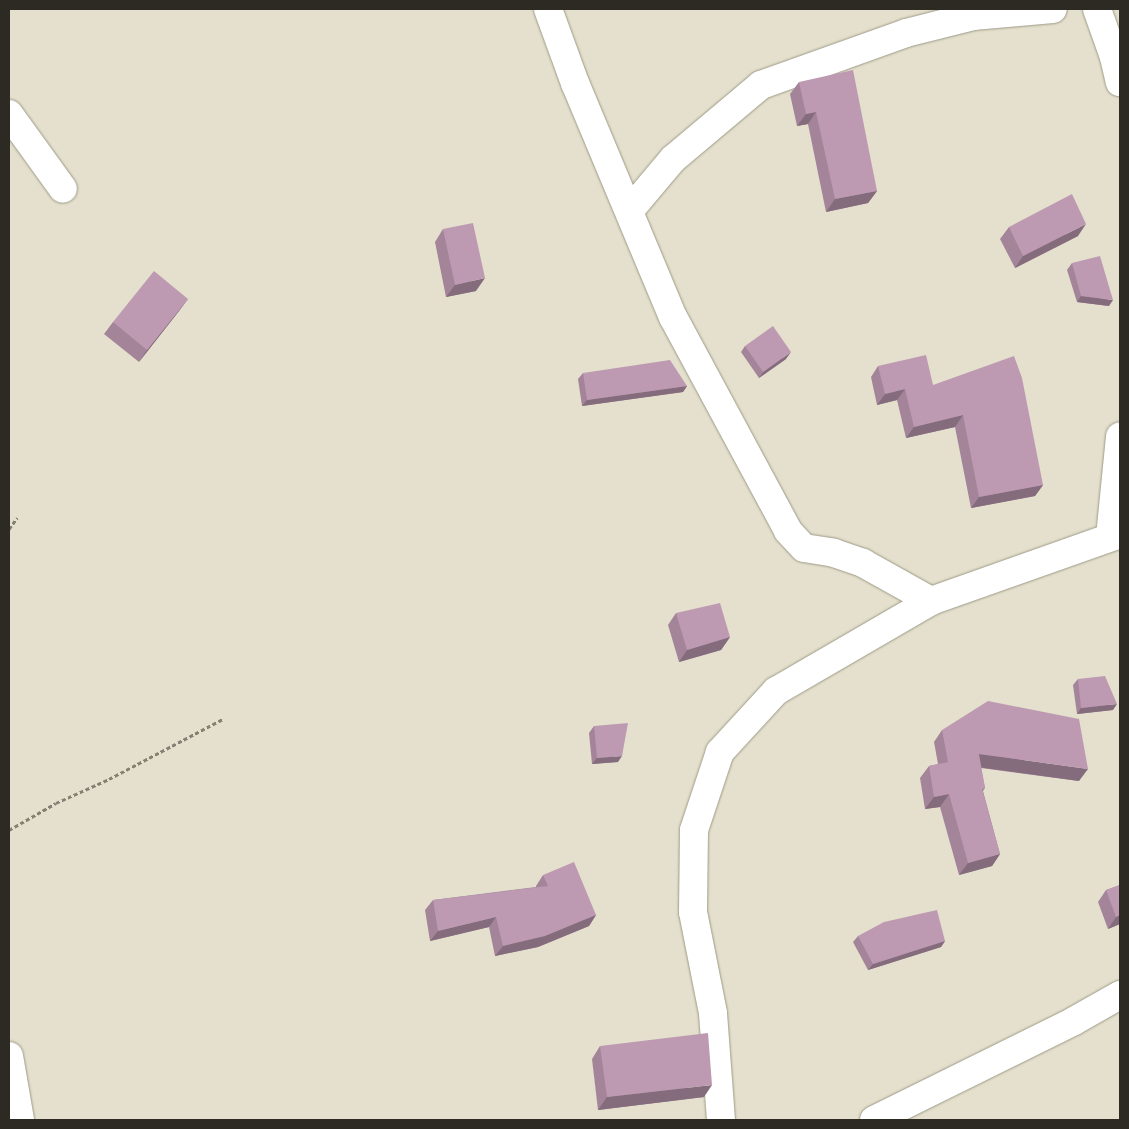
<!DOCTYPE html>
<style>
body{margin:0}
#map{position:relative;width:1129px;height:1129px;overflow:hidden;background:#e4e0cd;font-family:"Varela Round",sans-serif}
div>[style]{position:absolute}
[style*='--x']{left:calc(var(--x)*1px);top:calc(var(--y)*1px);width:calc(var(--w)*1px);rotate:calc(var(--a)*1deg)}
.path>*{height:3px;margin-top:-1.5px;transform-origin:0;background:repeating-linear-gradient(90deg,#848174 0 4px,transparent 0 6.5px)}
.roads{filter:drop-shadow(0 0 1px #9d9a87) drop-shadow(0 0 1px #9d9a87)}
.minor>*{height:28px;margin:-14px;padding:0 14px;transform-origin:14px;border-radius:14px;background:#fff}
.wall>*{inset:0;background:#a38499}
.shaded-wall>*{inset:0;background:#846c7d}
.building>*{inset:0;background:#bd9ab2}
span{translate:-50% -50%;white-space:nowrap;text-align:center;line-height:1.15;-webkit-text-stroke:4.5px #fff;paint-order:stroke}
.frame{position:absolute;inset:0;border:10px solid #2c2a23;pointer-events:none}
</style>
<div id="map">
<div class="path">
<div style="--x:9;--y:529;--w:14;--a:-54"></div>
<div style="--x:9;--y:830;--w:54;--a:-29.9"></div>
<div style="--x:56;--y:803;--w:58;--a:-24.4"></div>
<div style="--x:109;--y:779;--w:129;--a:-27.8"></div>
</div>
<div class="roads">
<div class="minor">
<div style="--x:548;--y:9;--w:79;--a:70"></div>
<div style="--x:575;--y:83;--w:254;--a:67.3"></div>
<div style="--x:673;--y:317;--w:243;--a:61.7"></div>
<div style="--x:788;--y:531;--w:23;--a:47"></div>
<div style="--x:804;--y:548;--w:30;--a:9"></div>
<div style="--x:834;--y:553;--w:31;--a:19"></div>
<div style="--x:863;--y:563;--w:78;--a:29.2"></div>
<div style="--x:1097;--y:9;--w:51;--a:70.5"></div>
<div style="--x:1114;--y:57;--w:26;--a:77"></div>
<div style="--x:9;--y:114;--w:92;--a:54.2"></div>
<div style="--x:630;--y:210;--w:67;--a:-49.9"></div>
<div style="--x:673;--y:159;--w:115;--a:-40.1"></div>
<div style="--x:761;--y:85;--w:154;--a:-19.7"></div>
<div style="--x:906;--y:33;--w:69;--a:-14.2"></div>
<div style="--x:973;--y:16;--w:80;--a:-5"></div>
<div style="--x:1110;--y:537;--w:101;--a:-84.3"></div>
<div style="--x:9;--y:1056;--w:65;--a:80.2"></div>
<div style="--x:721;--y:1120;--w:107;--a:-94.3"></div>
<div style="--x:713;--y:1013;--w:103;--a:-101.2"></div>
<div style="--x:693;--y:912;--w:82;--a:-89.3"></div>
<div style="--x:694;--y:830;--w:82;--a:-71.6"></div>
<div style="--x:720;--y:752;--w:83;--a:-47.4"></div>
<div style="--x:776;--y:691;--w:179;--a:-30.1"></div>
<div style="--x:931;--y:601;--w:201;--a:-19.5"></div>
<div style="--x:874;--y:1120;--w:223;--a:-26.3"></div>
<div style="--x:1074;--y:1021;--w:53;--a:-29.5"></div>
</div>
</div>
<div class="wall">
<div style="clip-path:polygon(799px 82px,877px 191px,868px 203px,826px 212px,808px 124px,797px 126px,790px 94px)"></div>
<div style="clip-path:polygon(1009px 227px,1078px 236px,1015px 268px,1000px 239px)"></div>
<div style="clip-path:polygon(443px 229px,476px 291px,446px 297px,435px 242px)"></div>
<div style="clip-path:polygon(1072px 263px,1109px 306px,1077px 302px,1067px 270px)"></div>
<div style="clip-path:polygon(188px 299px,179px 311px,139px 362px,104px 334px,113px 322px)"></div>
<div style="clip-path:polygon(745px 346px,786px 359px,759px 378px,741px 352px)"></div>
<div style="clip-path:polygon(878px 366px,933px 385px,1043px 485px,1035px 496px,971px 508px,955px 427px,906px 438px,897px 400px,877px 405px,871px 377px)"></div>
<div style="clip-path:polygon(583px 373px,687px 386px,683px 392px,582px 406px,578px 379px)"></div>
<div style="clip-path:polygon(676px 613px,730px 637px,721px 650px,679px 662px,668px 625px)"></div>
<div style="clip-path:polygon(1078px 679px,1113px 710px,1077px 714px,1073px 685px)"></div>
<div style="clip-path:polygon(594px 726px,618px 762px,592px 764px,589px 733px)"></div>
<div style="clip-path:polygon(942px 730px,1079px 781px,981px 768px,985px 788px,983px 791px,1000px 854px,992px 866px,959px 875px,940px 807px,925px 809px,920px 778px,929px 766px,938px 764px,934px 742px)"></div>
<div style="clip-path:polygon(543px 875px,596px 915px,589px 926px,538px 947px,495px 956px,489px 927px,430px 941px,425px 910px,433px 900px,536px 887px,536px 886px)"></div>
<div style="clip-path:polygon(1120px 885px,1120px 924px,1108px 929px,1098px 902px,1106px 890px)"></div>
<div style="clip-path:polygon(858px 936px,945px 941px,941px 947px,868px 970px,853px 942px)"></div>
<div style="clip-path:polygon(600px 1046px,704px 1097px,598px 1110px,592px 1059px)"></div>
</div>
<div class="shaded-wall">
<div style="clip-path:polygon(816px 112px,808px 124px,797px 126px,806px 114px)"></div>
<div style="clip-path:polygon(877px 191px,868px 203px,826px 212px,835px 199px)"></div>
<div style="clip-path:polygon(1086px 224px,1078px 236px,1015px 268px,1023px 256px)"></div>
<div style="clip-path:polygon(485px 278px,476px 291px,446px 297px,455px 285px)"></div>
<div style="clip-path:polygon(1081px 296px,1113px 300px,1109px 306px,1077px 302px)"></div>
<div style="clip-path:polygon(188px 299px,179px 311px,139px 362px,147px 350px)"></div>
<div style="clip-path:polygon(791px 352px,786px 359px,759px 378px,763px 372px)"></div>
<div style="clip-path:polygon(687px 386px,683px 392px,582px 406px,587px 400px)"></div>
<div style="clip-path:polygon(905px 389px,897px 400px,877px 405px,885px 394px)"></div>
<div style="clip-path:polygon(963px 415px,955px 427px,906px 438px,914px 427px)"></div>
<div style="clip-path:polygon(1043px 485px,1035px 496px,971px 508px,979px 497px)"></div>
<div style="clip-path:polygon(730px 637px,721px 650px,679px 662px,687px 650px)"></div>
<div style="clip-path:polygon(1117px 704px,1113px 710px,1077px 714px,1081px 708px)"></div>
<div style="clip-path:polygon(979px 754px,1088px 769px,1079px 781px,970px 766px)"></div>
<div style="clip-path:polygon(622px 756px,618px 762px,592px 764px,597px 758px)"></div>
<div style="clip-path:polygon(949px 794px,940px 807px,925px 809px,934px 797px)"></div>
<div style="clip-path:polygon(1000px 854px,992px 866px,959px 875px,968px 863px)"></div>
<div style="clip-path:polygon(596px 915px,589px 926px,538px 947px,495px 956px,503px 946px)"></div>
<div style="clip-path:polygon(1120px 915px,1120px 924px,1108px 929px,1116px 917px)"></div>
<div style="clip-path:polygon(496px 917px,489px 927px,430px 941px,438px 931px)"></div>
<div style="clip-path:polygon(945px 941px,941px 947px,868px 970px,873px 964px)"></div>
<div style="clip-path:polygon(712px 1085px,704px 1097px,598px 1110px,607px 1097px)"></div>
</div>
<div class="building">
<div style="clip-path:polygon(853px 70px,877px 191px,835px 199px,816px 112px,806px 114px,799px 82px)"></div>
<div style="clip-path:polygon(1072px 194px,1086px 224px,1023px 256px,1009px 227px)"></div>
<div style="clip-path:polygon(473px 223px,485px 278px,455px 285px,443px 229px)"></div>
<div style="clip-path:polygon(1100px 256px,1113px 300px,1081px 296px,1072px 263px)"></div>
<div style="clip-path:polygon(154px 271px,188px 299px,147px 350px,113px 322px)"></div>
<div style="clip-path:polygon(773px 326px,791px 352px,763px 372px,745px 346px)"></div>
<div style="clip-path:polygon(926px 355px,933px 385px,1014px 356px,1022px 378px,1043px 485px,979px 497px,963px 415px,914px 427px,905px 389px,885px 394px,878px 366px)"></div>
<div style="clip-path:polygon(670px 360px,687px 386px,587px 400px,583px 373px)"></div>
<div style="clip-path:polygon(720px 603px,730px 637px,687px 650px,676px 613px)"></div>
<div style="clip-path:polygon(1105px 676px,1117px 704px,1081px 708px,1078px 679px)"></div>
<div style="clip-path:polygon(988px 701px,1079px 719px,1088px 769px,979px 754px,985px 788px,982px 789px,1000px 854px,968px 863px,949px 794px,934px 797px,929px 766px,948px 762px,942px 730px)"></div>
<div style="clip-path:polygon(628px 723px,622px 756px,597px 758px,594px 726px)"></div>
<div style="clip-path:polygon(574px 862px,596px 915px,545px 936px,503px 946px,496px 917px,438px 931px,433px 900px,548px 886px,543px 875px)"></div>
<div style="clip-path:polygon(1120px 885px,1120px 915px,1116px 917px,1106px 890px)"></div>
<div style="clip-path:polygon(937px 910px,945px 941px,873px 964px,858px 936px,884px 922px)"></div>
<div style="clip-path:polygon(708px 1033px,712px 1085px,607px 1097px,600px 1046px)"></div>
</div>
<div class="frame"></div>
</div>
